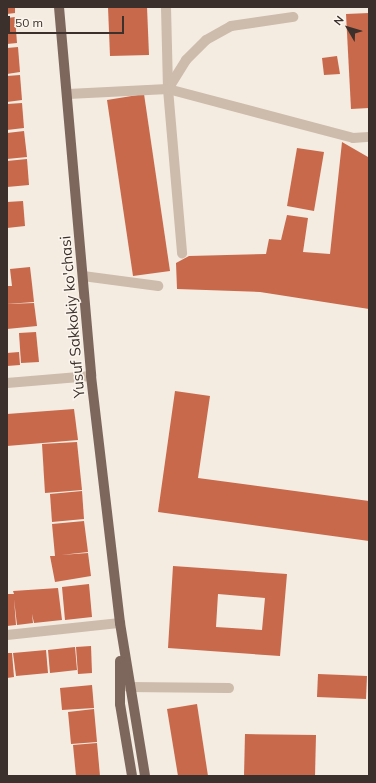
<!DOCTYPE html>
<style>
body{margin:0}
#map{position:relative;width:376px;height:783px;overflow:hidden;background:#f4ebe1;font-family:Mulish,sans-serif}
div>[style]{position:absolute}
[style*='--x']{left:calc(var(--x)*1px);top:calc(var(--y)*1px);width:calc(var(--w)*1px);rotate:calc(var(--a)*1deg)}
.building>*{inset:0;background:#c8694b}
.minor>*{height:10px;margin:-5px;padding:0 5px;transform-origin:5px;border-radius:5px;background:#cdbbac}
.major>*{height:10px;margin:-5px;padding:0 5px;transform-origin:5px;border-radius:5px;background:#7d675c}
span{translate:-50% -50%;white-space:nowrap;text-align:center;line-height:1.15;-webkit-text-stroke:3px #fbf5ee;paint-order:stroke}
.street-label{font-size:15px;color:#3b302b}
.frame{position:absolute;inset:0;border:8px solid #3b302b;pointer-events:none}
.north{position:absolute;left:328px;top:8px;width:40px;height:40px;-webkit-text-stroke:3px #fbf5ee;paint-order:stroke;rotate:308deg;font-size:11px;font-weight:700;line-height:16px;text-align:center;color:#3b302b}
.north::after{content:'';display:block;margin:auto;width:14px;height:18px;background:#3b302b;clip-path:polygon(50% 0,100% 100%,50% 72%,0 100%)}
.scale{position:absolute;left:8px;top:16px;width:116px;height:18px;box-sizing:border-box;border:2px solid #3b302b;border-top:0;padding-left:5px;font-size:12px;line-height:14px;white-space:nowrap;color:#3b302b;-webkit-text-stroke:3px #fbf5ee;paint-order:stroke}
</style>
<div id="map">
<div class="building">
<div style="clip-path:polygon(7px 7px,15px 7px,15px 13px,7px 14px)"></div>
<div style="clip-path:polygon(108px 7px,147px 7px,149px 55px,110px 56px)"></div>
<div style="clip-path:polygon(369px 13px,369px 108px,351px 109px,346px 14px)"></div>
<div style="clip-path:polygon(15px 17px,17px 43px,7px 44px,7px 18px)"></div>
<div style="clip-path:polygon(18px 47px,20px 72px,7px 74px,7px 48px)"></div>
<div style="clip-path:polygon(337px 56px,340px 74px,324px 75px,322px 58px)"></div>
<div style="clip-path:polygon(20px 75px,22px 100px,7px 102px,7px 76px)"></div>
<div style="clip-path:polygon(144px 94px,170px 271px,133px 276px,107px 100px)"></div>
<div style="clip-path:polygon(22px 103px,24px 128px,7px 130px,7px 104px)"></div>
<div style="clip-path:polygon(24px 131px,27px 157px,7px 159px,7px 133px)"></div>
<div style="clip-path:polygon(342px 142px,368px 157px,369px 309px,260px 292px,177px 289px,176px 263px,189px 256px,266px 254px,269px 239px,281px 240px,287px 215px,308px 218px,303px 252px,330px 254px)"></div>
<div style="clip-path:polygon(297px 148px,324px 152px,314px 211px,287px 206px)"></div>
<div style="clip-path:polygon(27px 159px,29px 185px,7px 187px,7px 161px)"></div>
<div style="clip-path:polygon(23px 201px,25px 226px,7px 228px,7px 202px)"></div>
<div style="clip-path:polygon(30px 267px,32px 284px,26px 285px,32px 284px,34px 302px,7px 304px,7px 286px,12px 286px,10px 269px)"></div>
<div style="clip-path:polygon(34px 303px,37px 326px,7px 329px,7px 304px)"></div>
<div style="clip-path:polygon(36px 332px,39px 362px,21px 363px,19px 333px)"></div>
<div style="clip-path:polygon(19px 352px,20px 365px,7px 366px,7px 353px)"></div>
<div style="clip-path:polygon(175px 391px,210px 396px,198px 478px,369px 501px,369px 541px,158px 512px)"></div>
<div style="clip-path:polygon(74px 409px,78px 440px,7px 446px,7px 414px)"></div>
<div style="clip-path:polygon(77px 442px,82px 490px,45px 493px,42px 444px)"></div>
<div style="clip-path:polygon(82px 491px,84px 519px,52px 522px,50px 494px)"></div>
<div style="clip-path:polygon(84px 521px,88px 552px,61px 555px,88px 553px,91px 576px,55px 582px,50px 556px,55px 556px,52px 524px)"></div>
<div style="clip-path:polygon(evenodd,173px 566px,287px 574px,280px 656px,168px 648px,173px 566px,218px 594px,265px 598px,262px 630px,216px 627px,218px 594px)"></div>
<div style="clip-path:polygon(89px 584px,92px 617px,65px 620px,62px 587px)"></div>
<div style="clip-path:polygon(58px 588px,62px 620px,34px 623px,32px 614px,33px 623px,17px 625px,14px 599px,16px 625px,7px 626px,7px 594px,14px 594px,13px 591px)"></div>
<div style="clip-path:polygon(91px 646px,92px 673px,78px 674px,76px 647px)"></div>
<div style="clip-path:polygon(75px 647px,77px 670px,50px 673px,48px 650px)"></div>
<div style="clip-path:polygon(46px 650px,48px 673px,16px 676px,13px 653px)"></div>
<div style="clip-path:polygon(7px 653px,12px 653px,14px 677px,7px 678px)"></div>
<div style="clip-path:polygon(318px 674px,367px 676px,366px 699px,317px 697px)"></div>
<div style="clip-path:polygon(92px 685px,94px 708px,62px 710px,60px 688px)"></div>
<div style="clip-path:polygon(197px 704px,208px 776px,178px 776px,167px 709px)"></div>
<div style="clip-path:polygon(94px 709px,97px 742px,71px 744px,68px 712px)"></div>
<div style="clip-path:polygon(245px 734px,316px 735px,315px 776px,244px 776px)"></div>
<div style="clip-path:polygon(97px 743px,100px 776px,76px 776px,73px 745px)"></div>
</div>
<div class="minor">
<div style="--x:166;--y:7;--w:82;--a:88.6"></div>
<div style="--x:168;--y:89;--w:165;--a:85.1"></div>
<div style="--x:168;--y:89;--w:34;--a:-58"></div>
<div style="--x:186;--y:60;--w:28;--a:-45"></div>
<div style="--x:206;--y:40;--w:29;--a:-29"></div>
<div style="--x:231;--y:26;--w:63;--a:-8.3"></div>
<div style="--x:68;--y:94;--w:100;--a:-2.9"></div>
<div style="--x:168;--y:89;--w:191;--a:14.8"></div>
<div style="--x:353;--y:138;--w:16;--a:-4"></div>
<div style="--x:83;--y:276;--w:76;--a:7.6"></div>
<div style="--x:7;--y:383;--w:84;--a:-4.8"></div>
<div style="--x:7;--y:635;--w:114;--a:-6.1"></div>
<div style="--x:128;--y:687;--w:101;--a:0.6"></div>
</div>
<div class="major">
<div style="--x:59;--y:7;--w:370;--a:85"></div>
<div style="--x:91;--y:376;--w:249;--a:83.3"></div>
<div style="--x:120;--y:623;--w:155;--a:80.7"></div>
<div style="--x:120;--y:661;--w:43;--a:90"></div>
<div style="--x:120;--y:704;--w:73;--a:80.5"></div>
</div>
<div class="street-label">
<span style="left:72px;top:317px;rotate:-95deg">Yusuf Sakkokiy ko'chasi</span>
</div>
<div class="frame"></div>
<div class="north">N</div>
<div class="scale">50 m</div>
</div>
